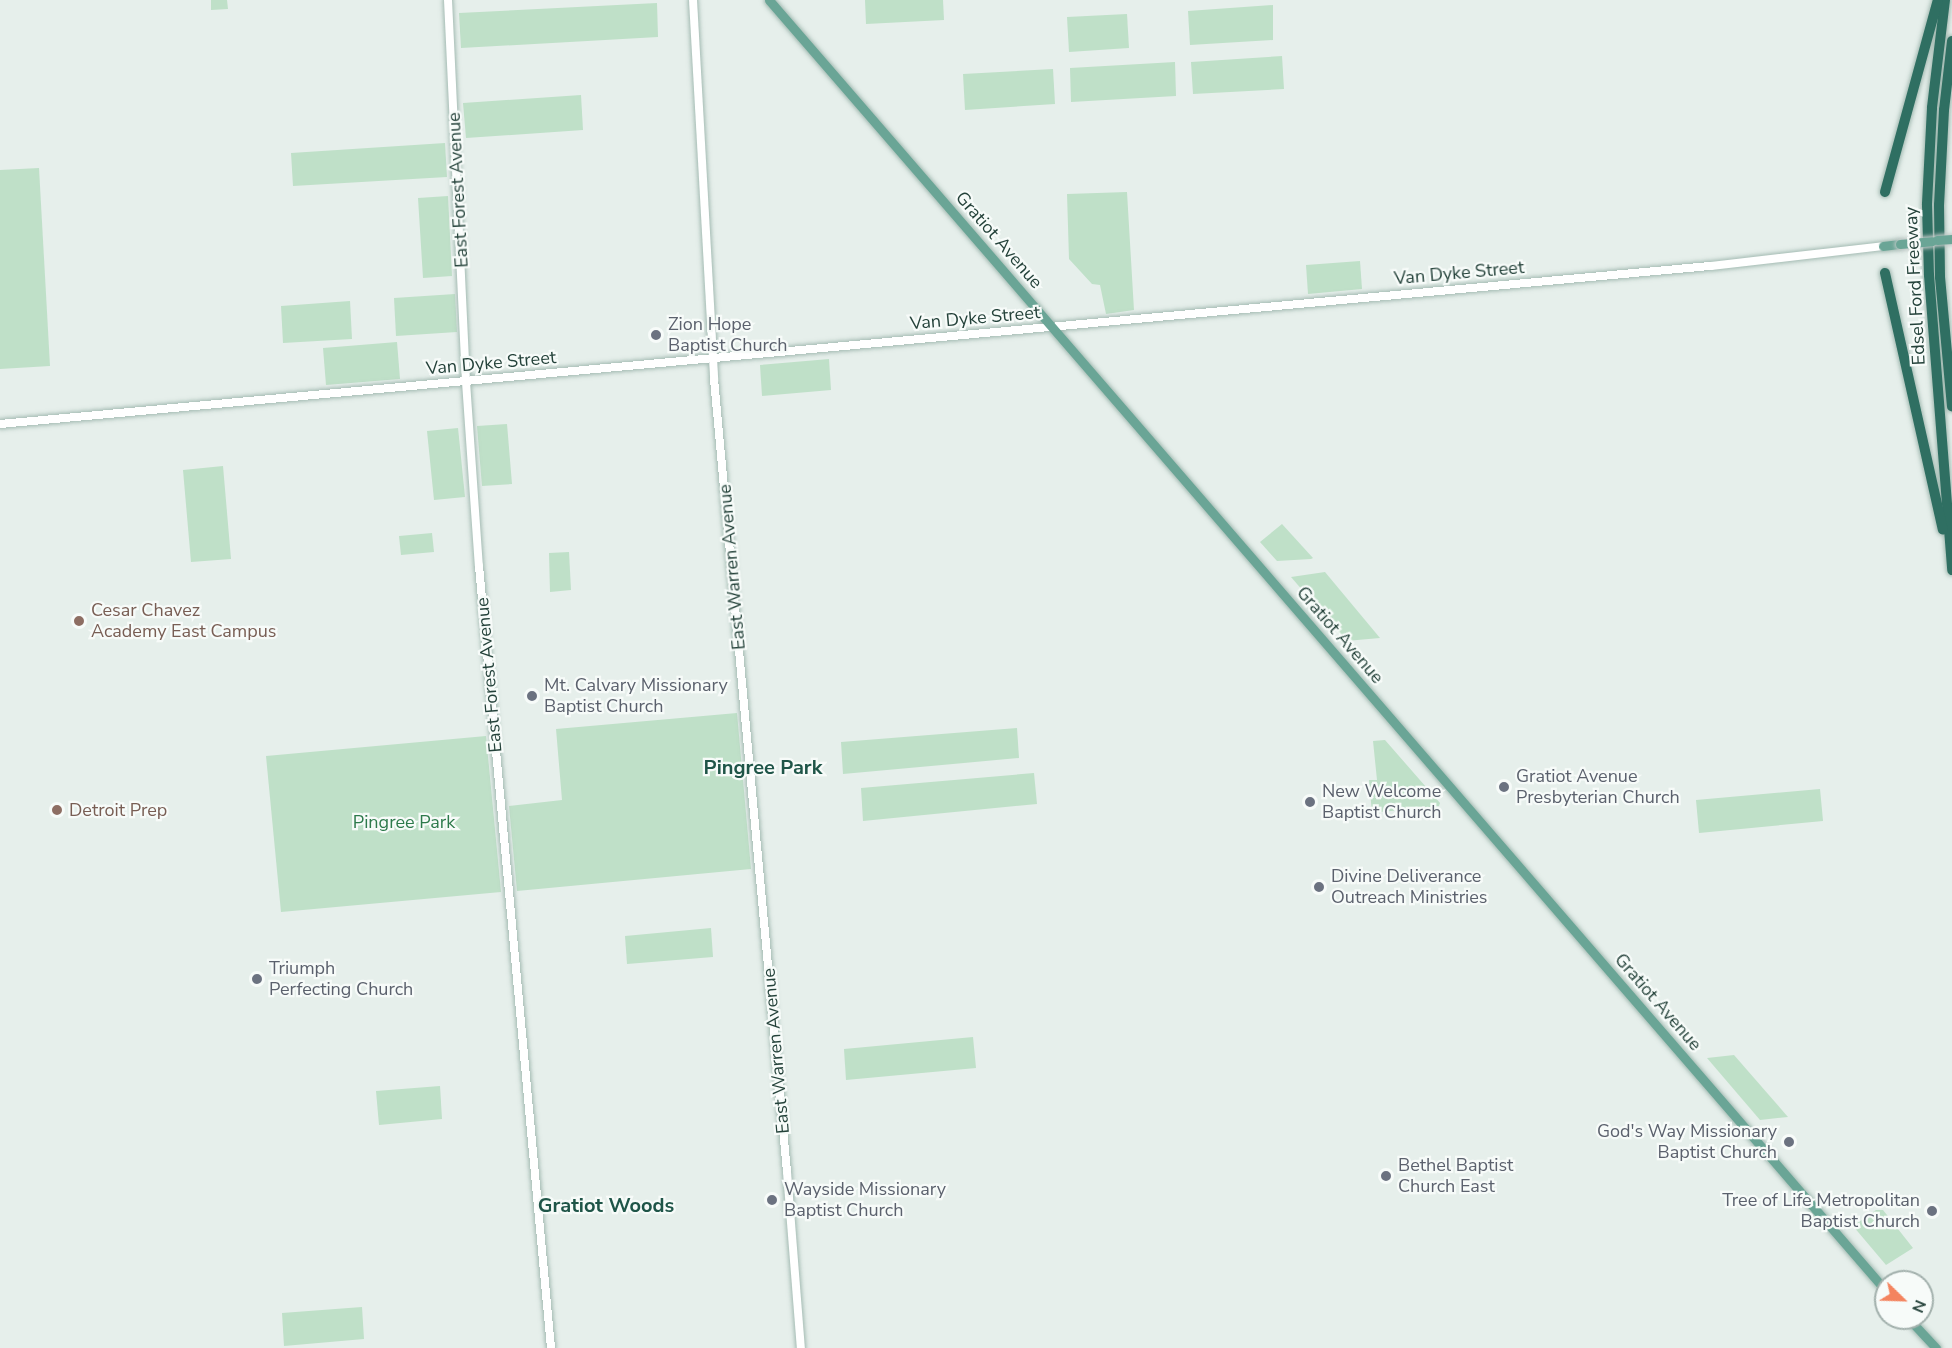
<!DOCTYPE html>
<style>
body{margin:0}
#map{position:relative;width:1952px;height:1348px;overflow:hidden;background:#e6efeb;font-family:"Nunito Sans",sans-serif}
div>[style]{position:absolute}
[style*='--x']{left:calc(var(--x)*1px);top:calc(var(--y)*1px);width:calc(var(--w)*1px);rotate:calc(var(--a)*1deg)}
.green>*{inset:0;background:#bfe0c8}
.roads{filter:drop-shadow(0 0 2px #a4bbb3) drop-shadow(0 0 2px #a4bbb3)}
.secondary>*{height:8px;margin:-4px;padding:0 4px;transform-origin:4px;border-radius:4px;background:#fff}
.primary>*{height:9px;margin:-4.5px;padding:0 4.5px;transform-origin:4.5px;border-radius:4.5px;background:#6aa596}
.highway>*{height:10px;margin:-5px;padding:0 5px;transform-origin:5px;border-radius:5px;background:#2f6f62}
.bridges{filter:drop-shadow(0 0 2px #c2cac8) drop-shadow(0 0 2px #c2cac8)}
.primary-bridge>*{height:9px;margin:-4.5px;padding:0 4.5px;transform-origin:4.5px;border-radius:4.5px;background:#6aa596}
.dots>*{width:16px;height:16px;translate:-50% -50%;box-sizing:border-box;border:3px solid #f7fbf9;border-radius:50%}
span{translate:-50% -50%;white-space:nowrap;text-align:center;line-height:1.15;-webkit-text-stroke:4.5px #f7fbf9;paint-order:stroke}
.street-label{font-size:18px;color:#24423a}
.worship-label{font-size:18px;color:#5b616d}
.left{translate:0 -50%;text-align:left}
.right{translate:-100% -50%;text-align:right}
.education-label{font-size:18px;color:#785e54}
.park-label{font-size:18px;color:#2d7a4b}
.neighbourhood-label{font-size:20px;color:#1f5548;font-weight:700}
.north{position:absolute;left:1874px;top:1270px;width:60px;height:60px;box-sizing:border-box;background:#f7fbf9;border:2px solid #a3b1ad;border-radius:50%;rotate:113deg;font-size:16px;font-weight:700;line-height:24px;text-align:center;color:#24423a}
.north::after{content:'';display:block;margin:auto;width:21px;height:27px;background:#f4845f;clip-path:polygon(50% 0,100% 100%,50% 72%,0 100%)}
</style>
<div id="map">
<div class="green">
<div style="clip-path:polygon(211px 0,227px 0,228px 9px,211px 10px)"></div>
<div style="clip-path:polygon(865px 0,943px 0,944px 20px,866px 24px)"></div>
<div style="clip-path:polygon(657px 3px,658px 37px,461px 48px,459px 13px)"></div>
<div style="clip-path:polygon(1273px 5px,1273px 40px,1190px 45px,1188px 11px)"></div>
<div style="clip-path:polygon(1127px 14px,1129px 48px,1069px 52px,1067px 17px)"></div>
<div style="clip-path:polygon(1282px 56px,1284px 89px,1193px 94px,1191px 62px)"></div>
<div style="clip-path:polygon(1175px 62px,1176px 96px,1071px 102px,1070px 68px)"></div>
<div style="clip-path:polygon(1053px 69px,1055px 104px,965px 110px,963px 74px)"></div>
<div style="clip-path:polygon(581px 95px,583px 130px,466px 138px,463px 103px)"></div>
<div style="clip-path:polygon(445px 143px,447px 177px,293px 186px,291px 153px)"></div>
<div style="clip-path:polygon(39px 168px,50px 366px,0 369px,0 170px)"></div>
<div style="clip-path:polygon(1127px 192px,1134px 310px,1106px 314px,1100px 285px,1092px 284px,1069px 259px,1067px 194px)"></div>
<div style="clip-path:polygon(448px 196px,452px 276px,423px 278px,418px 198px)"></div>
<div style="clip-path:polygon(1360px 261px,1362px 289px,1308px 294px,1306px 265px)"></div>
<div style="clip-path:polygon(455px 294px,457px 332px,396px 336px,394px 298px)"></div>
<div style="clip-path:polygon(350px 301px,352px 339px,283px 343px,281px 306px)"></div>
<div style="clip-path:polygon(397px 342px,400px 379px,326px 385px,323px 348px)"></div>
<div style="clip-path:polygon(829px 359px,831px 390px,762px 396px,760px 365px)"></div>
<div style="clip-path:polygon(507px 424px,512px 484px,482px 486px,477px 426px)"></div>
<div style="clip-path:polygon(458px 428px,465px 497px,434px 500px,427px 431px)"></div>
<div style="clip-path:polygon(223px 466px,231px 559px,191px 562px,183px 470px)"></div>
<div style="clip-path:polygon(1282px 524px,1313px 558px,1311px 559px,1277px 561px,1260px 542px)"></div>
<div style="clip-path:polygon(432px 533px,434px 552px,401px 555px,399px 536px)"></div>
<div style="clip-path:polygon(569px 552px,571px 590px,550px 592px,549px 553px)"></div>
<div style="clip-path:polygon(1325px 572px,1380px 638px,1346px 641px,1291px 577px)"></div>
<div style="clip-path:polygon(737px 713px,751px 869px,517px 891px,509px 806px,562px 800px,556px 729px)"></div>
<div style="clip-path:polygon(1017px 728px,1019px 758px,843px 774px,841px 742px)"></div>
<div style="clip-path:polygon(486px 736px,501px 892px,281px 912px,266px 756px)"></div>
<div style="clip-path:polygon(1385px 740px,1440px 803px,1439px 806px,1372px 813px,1369px 780px,1377px 780px,1373px 741px)"></div>
<div style="clip-path:polygon(1034px 773px,1037px 804px,863px 821px,861px 788px)"></div>
<div style="clip-path:polygon(1820px 789px,1823px 821px,1699px 833px,1696px 800px)"></div>
<div style="clip-path:polygon(711px 928px,713px 957px,627px 964px,625px 936px)"></div>
<div style="clip-path:polygon(973px 1037px,976px 1068px,846px 1080px,844px 1049px)"></div>
<div style="clip-path:polygon(1734px 1055px,1788px 1117px,1760px 1120px,1707px 1058px)"></div>
<div style="clip-path:polygon(440px 1086px,442px 1119px,379px 1125px,376px 1091px)"></div>
<div style="clip-path:polygon(1876px 1210px,1883px 1210px,1913px 1248px,1886px 1265px,1853px 1226px)"></div>
<div style="clip-path:polygon(362px 1307px,364px 1339px,284px 1346px,282px 1313px)"></div>
</div>
<div class="roads">
<div class="secondary">
<div style="--x:448;--y:0;--w:382;--a:87.3"></div>
<div style="--x:466;--y:382;--w:184;--a:86"></div>
<div style="--x:479;--y:566;--w:785;--a:84.74"></div>
<div style="--x:693;--y:0;--w:380;--a:86.8"></div>
<div style="--x:714;--y:379;--w:796;--a:84.74"></div>
<div style="--x:787;--y:1172;--w:177;--a:85.5"></div>
<div style="--x:0;--y:424;--w:1718;--a:-5.28"></div>
<div style="--x:1711;--y:266;--w:173;--a:-6.6"></div>
</div>
<div class="primary">
<div style="--x:769;--y:0;--w:1707;--a:49.13"></div>
<div style="--x:1883;--y:246;--w:17;--a:-7"></div>
<div style="--x:1908;--y:1318;--w:41;--a:47"></div>
</div>
<div class="highway">
<div style="--x:1945;--y:0;--w:109;--a:96.9"></div>
<div style="--x:1932;--y:108;--w:97;--a:93"></div>
<div style="--x:1927;--y:205;--w:70;--a:88.4"></div>
<div style="--x:1929;--y:275;--w:296;--a:85.5"></div>
<div style="--x:1952;--y:41;--w:69;--a:96.6"></div>
<div style="--x:1944;--y:110;--w:95;--a:93"></div>
<div style="--x:1939;--y:205;--w:72;--a:89.2"></div>
<div style="--x:1940;--y:277;--w:130;--a:84.7"></div>
<div style="--x:1885;--y:192;--w:199;--a:-74.6"></div>
<div style="--x:1885;--y:273;--w:263;--a:77.3"></div>
</div>
</div>
<div class="bridges">
<div class="primary-bridge">
<div style="--x:1937;--y:240;--w:15;--a:-4"></div>
<div style="--x:1900;--y:244;--w:32;--a:-5"></div>
</div>
</div>
<div class="dots">
<div style="left:656px;top:335px;background:#6b7280"></div>
<div style="left:79px;top:621px;background:#8d6e63"></div>
<div style="left:532px;top:696px;background:#6b7280"></div>
<div style="left:1504px;top:787px;background:#6b7280"></div>
<div style="left:1310px;top:802px;background:#6b7280"></div>
<div style="left:57px;top:810px;background:#8d6e63"></div>
<div style="left:1319px;top:887px;background:#6b7280"></div>
<div style="left:257px;top:979px;background:#6b7280"></div>
<div style="left:1789px;top:1142px;background:#6b7280"></div>
<div style="left:1386px;top:1176px;background:#6b7280"></div>
<div style="left:772px;top:1200px;background:#6b7280"></div>
<div style="left:1932px;top:1211px;background:#6b7280"></div>
</div>
<div class="street-label">
<span style="left:458px;top:190px;rotate:-93deg">East Forest Avenue</span>
<span style="left:999px;top:240px;rotate:49deg">Gratiot Avenue</span>
<span style="left:1459px;top:273px;rotate:-5deg">Van Dyke Street</span>
<span style="left:1915px;top:286px;rotate:-93deg">Edsel Ford Freeway</span>
<span style="left:975px;top:318px;rotate:-5deg">Van Dyke Street</span>
<span style="left:491px;top:363px;rotate:-5deg">Van Dyke Street</span>
<span style="left:732px;top:567px;rotate:-95deg">East Warren Avenue</span>
<span style="left:1340px;top:635px;rotate:49deg">Gratiot Avenue</span>
<span style="left:489px;top:675px;rotate:-95deg">East Forest Avenue</span>
<span style="left:1658px;top:1002px;rotate:49deg">Gratiot Avenue</span>
<span style="left:776px;top:1051px;rotate:-95deg">East Warren Avenue</span>
</div>
<div class="worship-label">
<span class="left" style="left:668px;top:335px">Zion Hope<br>Baptist Church</span>
<span class="left" style="left:544px;top:696px">Mt. Calvary Missionary<br>Baptist Church</span>
<span class="left" style="left:1516px;top:787px">Gratiot Avenue<br>Presbyterian Church</span>
<span class="left" style="left:1322px;top:802px">New Welcome<br>Baptist Church</span>
<span class="left" style="left:1331px;top:887px">Divine Deliverance<br>Outreach Ministries</span>
<span class="left" style="left:269px;top:979px">Triumph<br>Perfecting Church</span>
<span class="right" style="left:1777px;top:1142px">God's Way Missionary<br>Baptist Church</span>
<span class="left" style="left:1398px;top:1176px">Bethel Baptist<br>Church East</span>
<span class="left" style="left:784px;top:1200px">Wayside Missionary<br>Baptist Church</span>
<span class="right" style="left:1920px;top:1211px">Tree of Life Metropolitan<br>Baptist Church</span>
</div>
<div class="education-label">
<span class="left" style="left:91px;top:621px">Cesar Chavez<br>Academy East Campus</span>
<span class="left" style="left:69px;top:810px">Detroit Prep</span>
</div>
<div class="park-label">
<span style="left:404px;top:822px">Pingree Park</span>
</div>
<div class="neighbourhood-label">
<span style="left:763px;top:767px">Pingree Park</span>
<span style="left:606px;top:1205px">Gratiot Woods</span>
</div>
<div class="north">N</div>
</div>
